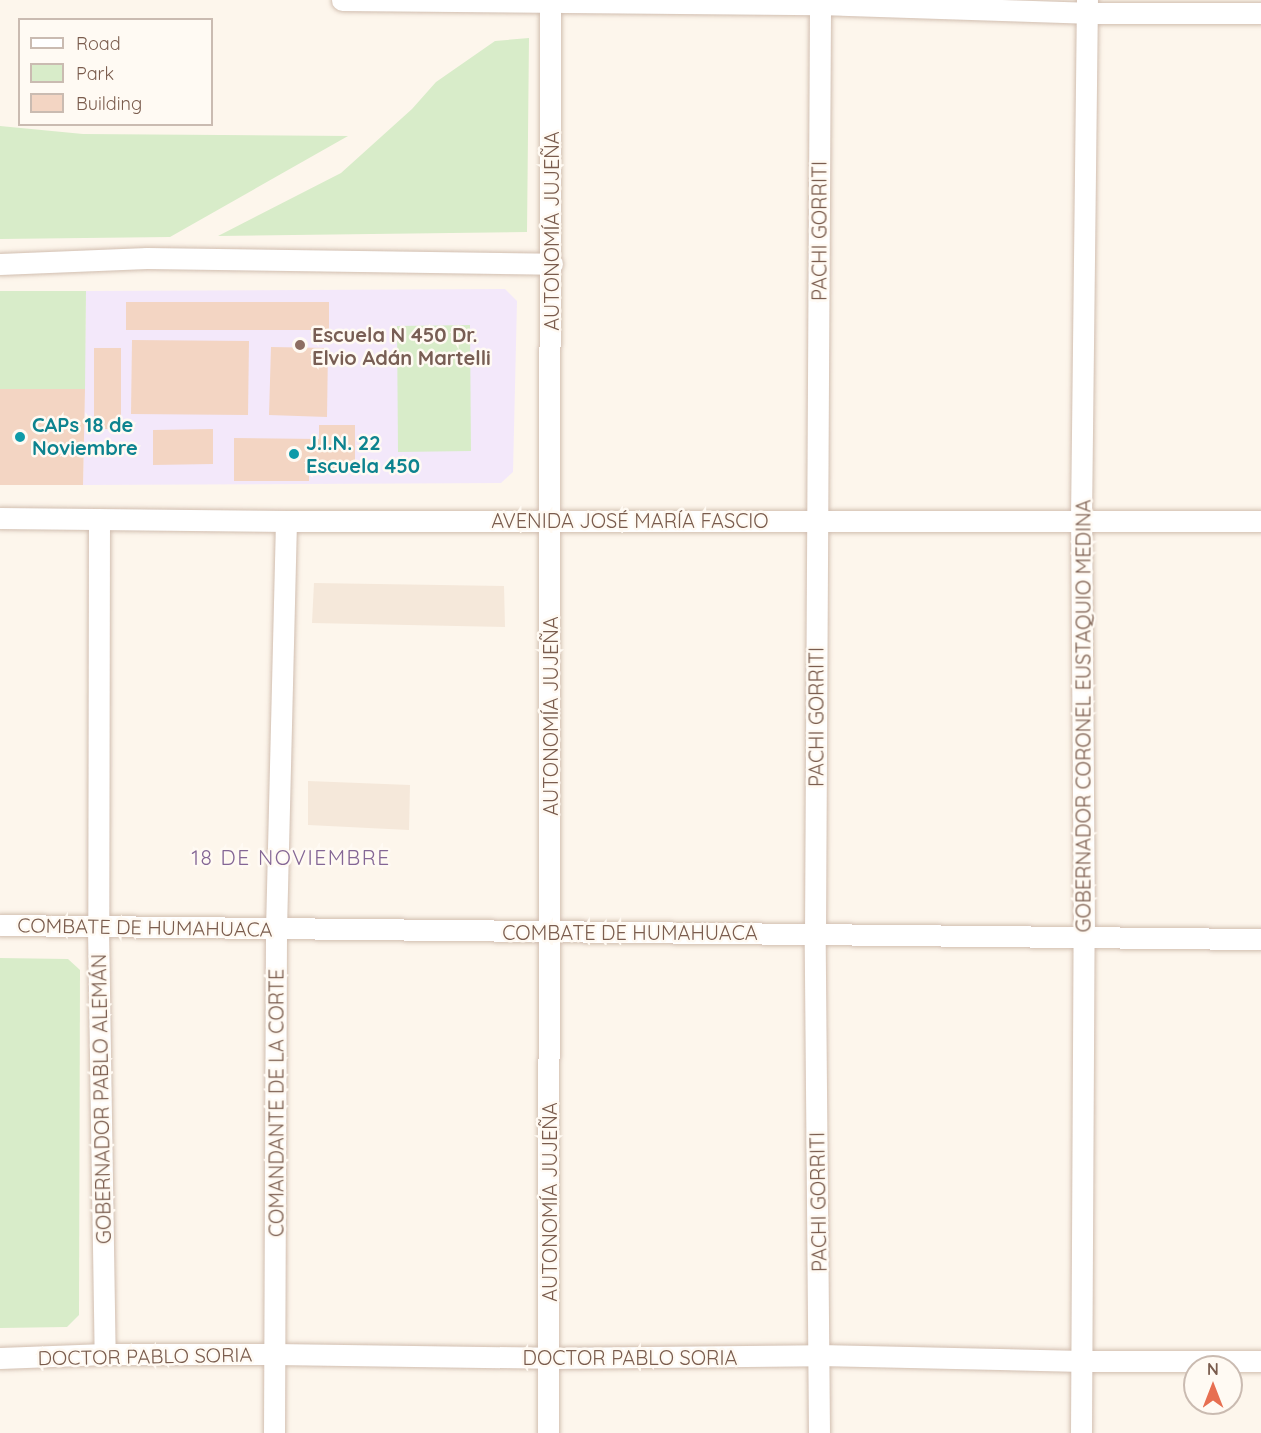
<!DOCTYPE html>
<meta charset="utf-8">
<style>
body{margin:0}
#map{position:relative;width:1261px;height:1433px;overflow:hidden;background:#fdf6ec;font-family:Quicksand,sans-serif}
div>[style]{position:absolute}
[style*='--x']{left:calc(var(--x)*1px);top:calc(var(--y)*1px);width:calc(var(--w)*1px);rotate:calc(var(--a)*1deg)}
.residential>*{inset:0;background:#f5e8da}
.education>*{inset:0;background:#f3e8fa}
.green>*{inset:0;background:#d8ecc9}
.building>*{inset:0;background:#f3d5c3}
.roads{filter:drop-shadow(0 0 2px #d1beb0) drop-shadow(0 0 2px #d1beb0)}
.street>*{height:21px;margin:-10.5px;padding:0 10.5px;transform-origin:10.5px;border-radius:10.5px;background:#fff}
.dots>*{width:16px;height:16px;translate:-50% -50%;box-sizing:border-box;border:3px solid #fffaf3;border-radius:50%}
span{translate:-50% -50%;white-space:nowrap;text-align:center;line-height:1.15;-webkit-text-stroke:5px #fffaf3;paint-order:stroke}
.street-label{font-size:20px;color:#7a5c4d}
.education-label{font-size:20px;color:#785e54;font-weight:700}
.left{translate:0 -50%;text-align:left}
.culture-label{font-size:20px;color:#0d838f;font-weight:700}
.neighbourhood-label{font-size:21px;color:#846695;letter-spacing:1.5px}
.legend{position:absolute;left:18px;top:18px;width:195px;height:108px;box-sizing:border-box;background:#fffaf3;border:2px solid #cabbb1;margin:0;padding:8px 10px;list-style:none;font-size:18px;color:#7a5c4d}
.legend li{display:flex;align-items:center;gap:12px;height:30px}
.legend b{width:30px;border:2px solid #cabbb1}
.north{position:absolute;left:1183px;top:1355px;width:60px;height:60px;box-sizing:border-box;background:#fffaf3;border:2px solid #cabbb1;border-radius:50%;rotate:0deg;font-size:16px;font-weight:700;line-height:24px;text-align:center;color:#7a5c4d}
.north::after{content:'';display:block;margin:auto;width:21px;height:27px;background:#e76f51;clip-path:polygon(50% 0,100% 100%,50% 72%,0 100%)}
</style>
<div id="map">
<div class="residential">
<div style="clip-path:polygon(314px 583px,504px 586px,505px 627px,312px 623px)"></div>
<div style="clip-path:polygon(308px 781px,410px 785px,409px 830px,308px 825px)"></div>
</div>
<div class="education">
<div style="clip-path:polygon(505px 289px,517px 301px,513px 472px,501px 483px,83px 485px,86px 291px)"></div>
</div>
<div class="green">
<div style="clip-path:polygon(529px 38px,527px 232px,218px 236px,341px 173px,412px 109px,436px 82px,495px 41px)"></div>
<div style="clip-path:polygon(0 126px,83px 134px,348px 136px,170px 237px,0 239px)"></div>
<div style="clip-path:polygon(0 291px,86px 291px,85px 389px,0 389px)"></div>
<div style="clip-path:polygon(470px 325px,471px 451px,398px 452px,397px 326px)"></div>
<div style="clip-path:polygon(0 958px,68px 959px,80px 970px,79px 1315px,67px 1327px,0 1328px)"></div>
</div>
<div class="building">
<div style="clip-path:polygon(126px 302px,329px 302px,329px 330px,126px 330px)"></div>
<div style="clip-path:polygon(132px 340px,249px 341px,248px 415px,131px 414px)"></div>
<div style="clip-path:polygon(271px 347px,328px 348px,327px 417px,269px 415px)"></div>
<div style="clip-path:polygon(94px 348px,121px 348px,121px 429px,94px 429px)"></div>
<div style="clip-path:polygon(0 389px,85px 389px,83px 485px,0 485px)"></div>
<div style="clip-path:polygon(319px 425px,355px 425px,355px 469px,309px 469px,309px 481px,234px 481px,234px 438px,319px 439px)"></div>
<div style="clip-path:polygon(213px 429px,213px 464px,153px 465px,153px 430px)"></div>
</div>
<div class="roads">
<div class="street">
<div style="--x:342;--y:0;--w:478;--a:0.5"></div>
<div style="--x:820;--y:4;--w:266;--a:1.9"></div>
<div style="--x:1086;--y:13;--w:175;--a:0"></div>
<div style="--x:0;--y:264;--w:147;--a:-2.3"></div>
<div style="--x:147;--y:258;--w:405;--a:0.8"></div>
<div style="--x:0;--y:518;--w:286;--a:0.6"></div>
<div style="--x:286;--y:521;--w:975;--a:0"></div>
<div style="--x:99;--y:519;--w:409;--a:90.1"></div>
<div style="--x:98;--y:928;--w:426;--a:89.1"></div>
<div style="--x:0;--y:925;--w:1261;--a:0.64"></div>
<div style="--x:0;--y:1358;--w:105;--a:-2.2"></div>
<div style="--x:105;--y:1354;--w:170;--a:0"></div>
<div style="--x:275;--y:1354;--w:274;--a:0.8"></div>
<div style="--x:549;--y:1358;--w:270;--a:-0.6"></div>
<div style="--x:819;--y:1355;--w:263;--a:1.3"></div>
<div style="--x:1082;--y:1361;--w:179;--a:0"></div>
<div style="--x:274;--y:1433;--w:503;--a:-89.77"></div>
<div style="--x:276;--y:930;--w:409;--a:-88.6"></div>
<div style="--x:548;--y:1433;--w:1433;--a:-89.92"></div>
<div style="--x:819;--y:1433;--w:499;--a:-90.5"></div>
<div style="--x:815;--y:934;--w:934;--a:-89.69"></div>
<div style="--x:1081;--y:1433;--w:498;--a:-89.7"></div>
<div style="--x:1084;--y:935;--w:416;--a:-90.4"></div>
<div style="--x:1081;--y:519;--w:519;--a:-89.34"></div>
</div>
</div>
<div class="dots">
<div style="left:300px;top:345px;background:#8d6e63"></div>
<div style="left:20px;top:437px;background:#0f9aa8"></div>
<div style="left:294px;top:454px;background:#0f9aa8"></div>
</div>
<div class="street-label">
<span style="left:551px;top:231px;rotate:-90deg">AUTONOMÍA JUJEÑA</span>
<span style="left:819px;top:231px;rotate:-90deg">PACHI GORRITI</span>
<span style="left:630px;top:520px">AVENIDA JOSÉ MARÍA FASCIO</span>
<span style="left:550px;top:716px;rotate:-90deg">AUTONOMÍA JUJEÑA</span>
<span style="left:1083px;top:716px;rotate:-90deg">GOBERNADOR CORONEL EUSTAQUIO MEDINA</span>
<span style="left:816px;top:717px;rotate:-90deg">PACHI GORRITI</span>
<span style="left:145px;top:927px;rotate:1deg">COMBATE DE HUMAHUACA</span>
<span style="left:630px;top:932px">COMBATE DE HUMAHUACA</span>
<span style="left:101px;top:1099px;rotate:-91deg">GOBERNADOR PABLO ALEMÁN</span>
<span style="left:276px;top:1103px;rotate:-90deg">COMANDANTE DE LA CORTE</span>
<span style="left:549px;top:1202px;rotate:-90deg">AUTONOMÍA JUJEÑA</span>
<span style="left:818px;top:1202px;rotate:-91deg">PACHI GORRITI</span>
<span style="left:145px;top:1356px;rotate:-1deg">DOCTOR PABLO SORIA</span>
<span style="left:630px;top:1357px">DOCTOR PABLO SORIA</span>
</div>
<div class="education-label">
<span class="left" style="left:312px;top:346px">Escuela N 450 Dr.<br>Elvio Adán Martelli</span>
</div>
<div class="culture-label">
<span class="left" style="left:32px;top:436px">CAPs 18 de<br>Noviembre</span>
<span class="left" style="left:306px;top:454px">J.I.N. 22<br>Escuela 450</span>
</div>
<div class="neighbourhood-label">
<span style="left:291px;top:857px">18 DE NOVIEMBRE</span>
</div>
<ul class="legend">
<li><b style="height:8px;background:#fff"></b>Road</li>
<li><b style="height:16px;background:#d8ecc9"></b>Park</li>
<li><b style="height:16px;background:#f3d5c3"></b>Building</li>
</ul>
<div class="north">N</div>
</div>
